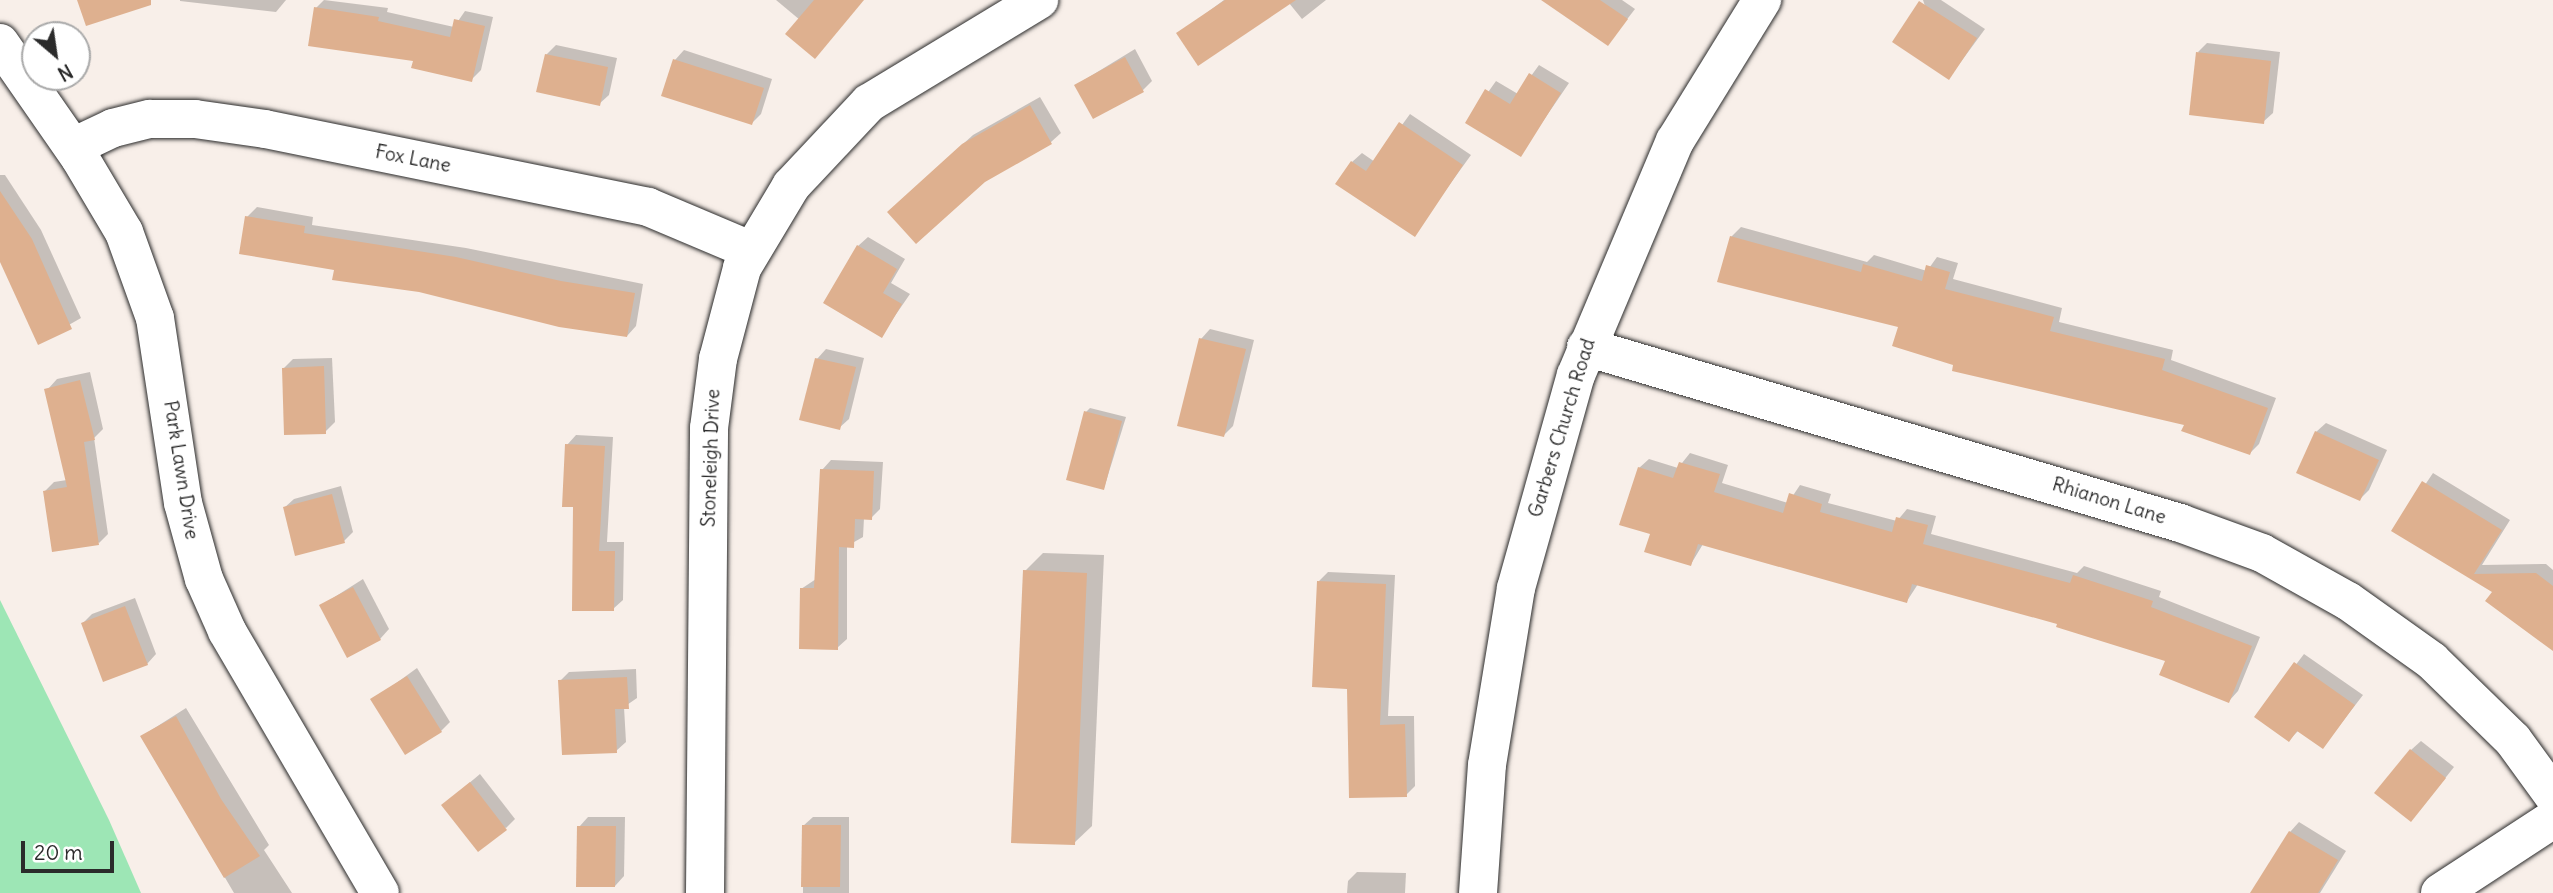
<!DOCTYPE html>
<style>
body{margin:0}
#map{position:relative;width:2553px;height:893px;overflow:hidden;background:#f8efe9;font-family:Delius,sans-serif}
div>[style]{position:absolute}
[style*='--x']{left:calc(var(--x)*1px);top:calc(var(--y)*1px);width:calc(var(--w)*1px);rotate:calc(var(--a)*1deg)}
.green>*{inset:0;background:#9de6b5}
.shadow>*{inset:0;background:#0003}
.building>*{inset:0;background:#deb08f}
.roads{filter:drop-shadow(0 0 2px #2b2b2b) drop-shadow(0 0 2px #2b2b2b)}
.minor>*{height:38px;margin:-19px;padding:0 19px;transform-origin:19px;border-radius:19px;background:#fff}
span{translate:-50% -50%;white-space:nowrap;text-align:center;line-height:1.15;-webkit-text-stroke:5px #fff;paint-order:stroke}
.street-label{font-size:19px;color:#2b2b2b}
.north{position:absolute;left:21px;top:21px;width:70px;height:70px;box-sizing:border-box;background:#fff;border:2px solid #aaa;border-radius:50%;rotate:151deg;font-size:19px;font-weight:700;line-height:28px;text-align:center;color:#2b2b2b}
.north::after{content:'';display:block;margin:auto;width:24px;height:32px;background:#2b2b2b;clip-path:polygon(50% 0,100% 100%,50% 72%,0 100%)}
.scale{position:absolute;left:21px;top:841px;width:93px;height:32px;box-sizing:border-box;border:4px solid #2b2b2b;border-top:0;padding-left:9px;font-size:21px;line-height:24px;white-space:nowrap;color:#2b2b2b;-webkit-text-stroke:5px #fff;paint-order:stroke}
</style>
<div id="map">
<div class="green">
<div style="clip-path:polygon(0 600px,109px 820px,141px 893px,0 893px)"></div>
</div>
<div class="shadow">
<div style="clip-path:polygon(286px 0,276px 12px,180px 1px,180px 0)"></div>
<div style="clip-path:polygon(324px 0,388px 8px,387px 12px,454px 27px,465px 11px,493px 17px,481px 70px,471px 80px,415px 60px,316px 8px)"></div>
<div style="clip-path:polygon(776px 0,863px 0,800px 20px)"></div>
<div style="clip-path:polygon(1224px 0,1326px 0,1302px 19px,1289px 3px,1178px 34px)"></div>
<div style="clip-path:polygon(1544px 0,1622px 0,1635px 9px,1608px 44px)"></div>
<div style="clip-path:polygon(1923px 0,1941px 0,1985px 29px,1949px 78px)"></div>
<div style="clip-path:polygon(2207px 43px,2280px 52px,2273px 113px,2263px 122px,2198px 52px)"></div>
<div style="clip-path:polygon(556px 45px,617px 58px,609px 95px,599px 104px,546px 55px)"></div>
<div style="clip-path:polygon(1135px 49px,1152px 81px,1143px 90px,1076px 85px)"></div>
<div style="clip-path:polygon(684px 50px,772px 79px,761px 114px,752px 123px,663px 95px,675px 60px)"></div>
<div style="clip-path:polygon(1539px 65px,1569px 83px,1520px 155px,1467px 122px,1496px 81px,1518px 94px)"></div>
<div style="clip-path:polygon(1040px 97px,1061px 133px,1051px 142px,984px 180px,898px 203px,973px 135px)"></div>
<div style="clip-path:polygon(1410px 114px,1471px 155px,1414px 234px,1352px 162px,1362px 153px,1375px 162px)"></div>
<div style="clip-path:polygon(0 175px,5px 175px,41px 230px,81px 318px,39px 342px,0 258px)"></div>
<div style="clip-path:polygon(257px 207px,313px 217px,312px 225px,466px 248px,643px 284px,636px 326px,627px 336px,336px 268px,247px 217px)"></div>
<div style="clip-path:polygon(1741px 227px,1867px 262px,1874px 255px,1927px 271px,1937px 257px,1958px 263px,1953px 279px,2062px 308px,2059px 322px,2173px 350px,2171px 360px,2276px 398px,2259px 444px,2250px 453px,2186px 423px,1954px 370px,1956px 363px,1900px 326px,1731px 237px)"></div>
<div style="clip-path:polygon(868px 237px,905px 259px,891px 283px,910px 294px,881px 336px,858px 246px)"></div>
<div style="clip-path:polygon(1210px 329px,1254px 340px,1233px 426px,1224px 435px,1201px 339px)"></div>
<div style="clip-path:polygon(826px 349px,864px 358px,849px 419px,839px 428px,817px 359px)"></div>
<div style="clip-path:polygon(332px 358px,335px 422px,325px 432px,284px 368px,293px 359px)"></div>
<div style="clip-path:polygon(90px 372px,103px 429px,94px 438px,108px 534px,99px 543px,45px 491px,54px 482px,67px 480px,48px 389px,57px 379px)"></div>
<div style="clip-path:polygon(1090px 408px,1126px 417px,1104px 488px,1086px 412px)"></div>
<div style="clip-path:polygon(2326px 423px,2387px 450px,2369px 490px,2360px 499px,2316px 432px)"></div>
<div style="clip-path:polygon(576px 435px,613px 437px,607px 542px,624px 542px,623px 600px,613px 609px,575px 506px,567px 445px)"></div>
<div style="clip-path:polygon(1690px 453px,1728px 465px,1722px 483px,1788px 503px,1800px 485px,1831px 494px,1828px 503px,1897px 521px,1907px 509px,1936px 516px,1931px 534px,2077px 573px,2084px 566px,2161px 591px,2159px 597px,2260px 637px,2238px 691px,2229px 701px,2167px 660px,2059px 622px,1918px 584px,1907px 601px,1703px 544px,1691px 564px,1652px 533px,1639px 468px,1649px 459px,1678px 468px)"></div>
<div style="clip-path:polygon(831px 460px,883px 462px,880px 509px,871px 518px,864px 518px,863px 537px,847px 546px,847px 639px,837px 648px,801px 589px,816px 579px,822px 470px)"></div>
<div style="clip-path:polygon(2433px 473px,2510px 520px,2482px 565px,2546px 564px,2553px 570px,2553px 642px,2494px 591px,2394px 531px)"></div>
<div style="clip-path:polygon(341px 486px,353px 532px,344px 541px,284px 508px,294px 499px)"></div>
<div style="clip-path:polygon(1043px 553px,1104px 555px,1092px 826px,1074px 843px,1025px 571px)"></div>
<div style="clip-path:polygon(1328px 572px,1395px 575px,1388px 716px,1414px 716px,1415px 786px,1406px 795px,1348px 687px,1319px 581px)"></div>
<div style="clip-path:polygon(363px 579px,389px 629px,380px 639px,322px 605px)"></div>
<div style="clip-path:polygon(135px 598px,156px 654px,147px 664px,83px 623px,92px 614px)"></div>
<div style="clip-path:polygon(2304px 654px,2363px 695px,2323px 747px,2299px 730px,2289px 740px,2256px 717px)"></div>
<div style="clip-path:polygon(417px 668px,450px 722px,441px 731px,373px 700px)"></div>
<div style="clip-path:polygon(636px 669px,637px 698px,624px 707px,626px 742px,616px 751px,560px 681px,569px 672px)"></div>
<div style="clip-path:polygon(186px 708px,269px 845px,264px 850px,292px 893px,234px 893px,142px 736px)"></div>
<div style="clip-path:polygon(2421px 741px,2454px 767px,2420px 810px,2411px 750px)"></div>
<div style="clip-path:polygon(480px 774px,515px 819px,506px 828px,443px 805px)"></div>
<div style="clip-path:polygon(588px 817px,625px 817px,624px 876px,615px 886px,579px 827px)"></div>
<div style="clip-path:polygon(813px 817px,849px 817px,849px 893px,803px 893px,803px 826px)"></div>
<div style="clip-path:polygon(2299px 822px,2346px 851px,2320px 893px,2260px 893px,2290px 832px)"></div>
<div style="clip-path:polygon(1357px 872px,1406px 873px,1405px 893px,1347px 893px,1348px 881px)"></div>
</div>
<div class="building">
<div style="clip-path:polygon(77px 0,151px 0,151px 5px,86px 26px)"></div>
<div style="clip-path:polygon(814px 0,864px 0,815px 59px,785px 34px)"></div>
<div style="clip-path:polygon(1225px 0,1296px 0,1198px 66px,1176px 33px)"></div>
<div style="clip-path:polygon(1541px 0,1600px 0,1628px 19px,1608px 46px)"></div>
<div style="clip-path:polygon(1919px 1px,1977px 38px,1949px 80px,1892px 42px)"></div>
<div style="clip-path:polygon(314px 7px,379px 17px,378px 21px,450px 37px,454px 19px,485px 26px,472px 82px,411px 68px,413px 61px,308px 46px)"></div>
<div style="clip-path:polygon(2196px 52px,2271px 61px,2264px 124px,2189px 115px)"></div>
<div style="clip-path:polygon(545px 54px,608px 67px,600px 106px,536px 92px)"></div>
<div style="clip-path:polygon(1125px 57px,1144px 92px,1093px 119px,1074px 85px)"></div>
<div style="clip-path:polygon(673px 59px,764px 88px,752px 125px,661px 96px)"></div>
<div style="clip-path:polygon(1529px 73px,1561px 93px,1521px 157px,1465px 123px,1485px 89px,1510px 104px)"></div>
<div style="clip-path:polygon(1030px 105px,1052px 144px,985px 182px,916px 244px,887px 212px,962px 144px)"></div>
<div style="clip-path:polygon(1399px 122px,1463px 165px,1415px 237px,1335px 184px,1351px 161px,1366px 171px)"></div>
<div style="clip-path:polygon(0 191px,32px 239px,72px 329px,38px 345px,0 262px)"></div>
<div style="clip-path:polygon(245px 216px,305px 226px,304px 233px,456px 257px,561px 281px,635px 293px,627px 337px,559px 327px,419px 292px,332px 280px,334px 270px,239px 254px)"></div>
<div style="clip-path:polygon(1730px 236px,1861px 272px,1863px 264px,1922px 281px,1926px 265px,1950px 272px,1945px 289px,2054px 317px,2050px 331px,2165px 359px,2162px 370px,2268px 408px,2250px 455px,2181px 431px,2184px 425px,1952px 371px,1953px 365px,1892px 346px,1898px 327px,1717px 282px)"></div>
<div style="clip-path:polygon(857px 245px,897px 269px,883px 293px,902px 304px,882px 338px,823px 303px)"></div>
<div style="clip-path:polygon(1199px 338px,1246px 349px,1224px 437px,1177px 426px)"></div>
<div style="clip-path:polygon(815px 358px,856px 367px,840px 430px,799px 420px)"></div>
<div style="clip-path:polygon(324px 366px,326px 434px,284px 435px,282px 368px)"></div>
<div style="clip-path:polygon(80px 380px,95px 440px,84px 442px,99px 545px,52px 552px,43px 491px,67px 487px,44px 389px)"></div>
<div style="clip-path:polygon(1084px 411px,1122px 421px,1104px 490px,1066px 480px)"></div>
<div style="clip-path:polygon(2315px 431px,2379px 460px,2360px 501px,2296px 473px)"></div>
<div style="clip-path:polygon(565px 444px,605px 446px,599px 551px,615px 551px,614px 611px,572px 611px,573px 507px,562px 507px)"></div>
<div style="clip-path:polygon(1679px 462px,1720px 474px,1714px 492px,1783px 513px,1789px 493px,1822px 504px,1820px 512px,1892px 532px,1896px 517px,1928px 525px,1923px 544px,2070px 583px,2073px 575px,2153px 601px,2151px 607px,2252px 646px,2229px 703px,2159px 675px,2165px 661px,2056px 627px,2057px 624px,1912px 584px,1907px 603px,1698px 544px,1691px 566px,1644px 552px,1650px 534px,1619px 525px,1638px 467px,1673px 478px)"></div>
<div style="clip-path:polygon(820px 469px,874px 471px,872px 520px,855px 519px,854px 548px,839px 547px,838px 650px,799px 649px,800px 588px,814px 588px)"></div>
<div style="clip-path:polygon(2422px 481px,2502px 530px,2474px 574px,2536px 573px,2553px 586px,2553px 651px,2485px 601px,2492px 592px,2391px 531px)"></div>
<div style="clip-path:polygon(332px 494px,345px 543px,295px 556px,283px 507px)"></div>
<div style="clip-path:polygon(1023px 570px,1087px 573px,1075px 845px,1011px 843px)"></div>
<div style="clip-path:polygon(1317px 581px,1386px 584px,1380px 725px,1405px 724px,1407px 797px,1349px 798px,1347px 689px,1312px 687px)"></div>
<div style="clip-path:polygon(353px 587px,381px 640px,347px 658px,319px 605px)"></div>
<div style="clip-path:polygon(125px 606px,148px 665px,103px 682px,81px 623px)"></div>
<div style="clip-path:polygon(2294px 662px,2355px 705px,2323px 749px,2297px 731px,2289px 742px,2254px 717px)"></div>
<div style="clip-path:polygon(407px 676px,442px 732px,405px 755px,370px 699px)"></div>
<div style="clip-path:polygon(627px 677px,629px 709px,615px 709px,617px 753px,562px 755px,558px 680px)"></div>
<div style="clip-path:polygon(176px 716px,221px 799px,260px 856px,224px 878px,140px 736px)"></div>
<div style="clip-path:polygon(2410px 749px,2446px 778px,2411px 822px,2374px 793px)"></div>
<div style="clip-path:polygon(470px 782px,507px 830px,478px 852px,441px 805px)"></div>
<div style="clip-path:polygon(802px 825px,841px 825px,840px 887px,801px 887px)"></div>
<div style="clip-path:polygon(577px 826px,616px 826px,615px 887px,576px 887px)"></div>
<div style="clip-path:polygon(2289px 831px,2338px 860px,2318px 893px,2250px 893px)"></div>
</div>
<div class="roads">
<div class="minor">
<div style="--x:0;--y:43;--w:140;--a:55.2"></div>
<div style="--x:80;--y:158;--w:86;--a:59.3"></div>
<div style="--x:124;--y:232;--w:91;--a:70.2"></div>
<div style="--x:155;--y:318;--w:187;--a:81.4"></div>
<div style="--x:183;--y:503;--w:79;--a:74.6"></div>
<div style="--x:204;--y:579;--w:57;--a:66.1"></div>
<div style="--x:227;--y:631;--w:303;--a:59.7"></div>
<div style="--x:73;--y:147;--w:44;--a:-25.4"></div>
<div style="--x:113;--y:128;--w:38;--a:-14"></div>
<div style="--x:150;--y:119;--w:45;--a:0"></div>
<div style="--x:195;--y:119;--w:71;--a:8.1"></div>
<div style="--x:265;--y:129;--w:391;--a:11.5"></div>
<div style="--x:648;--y:207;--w:111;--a:22.9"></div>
<div style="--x:1586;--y:347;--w:620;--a:16.5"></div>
<div style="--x:2180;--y:523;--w:87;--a:20.1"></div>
<div style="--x:2262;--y:553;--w:98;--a:29.2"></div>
<div style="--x:2348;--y:601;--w:103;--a:35.5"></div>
<div style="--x:2432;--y:661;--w:113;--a:44.3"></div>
<div style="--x:2513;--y:740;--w:68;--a:54"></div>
<div style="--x:705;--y:893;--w:465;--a:-89.5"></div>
<div style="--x:709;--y:428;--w:70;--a:-82.6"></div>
<div style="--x:718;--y:359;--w:94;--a:-75.2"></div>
<div style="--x:742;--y:268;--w:96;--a:-59.1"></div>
<div style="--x:791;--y:186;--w:114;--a:-46.8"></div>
<div style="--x:869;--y:103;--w:199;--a:-31.2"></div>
<div style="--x:1478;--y:893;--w:128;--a:-86"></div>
<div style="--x:1487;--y:765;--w:179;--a:-80.7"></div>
<div style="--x:1516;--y:588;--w:221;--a:-74.3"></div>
<div style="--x:1576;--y:375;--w:254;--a:-67.1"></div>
<div style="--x:1675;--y:141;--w:166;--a:-58.3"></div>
<div style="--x:2440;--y:893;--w:135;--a:-33.2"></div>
</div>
</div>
<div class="street-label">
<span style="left:413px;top:159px;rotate:11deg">Fox Lane</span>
<span style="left:1562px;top:428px;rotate:-73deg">Garbers Church Road</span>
<span style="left:711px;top:458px;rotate:-88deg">Stoneleigh Drive</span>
<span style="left:181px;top:470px;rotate:81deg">Park Lawn Drive</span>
<span style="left:2109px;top:501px;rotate:17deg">Rhianon Lane</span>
</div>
<div class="north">N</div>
<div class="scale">20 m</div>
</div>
